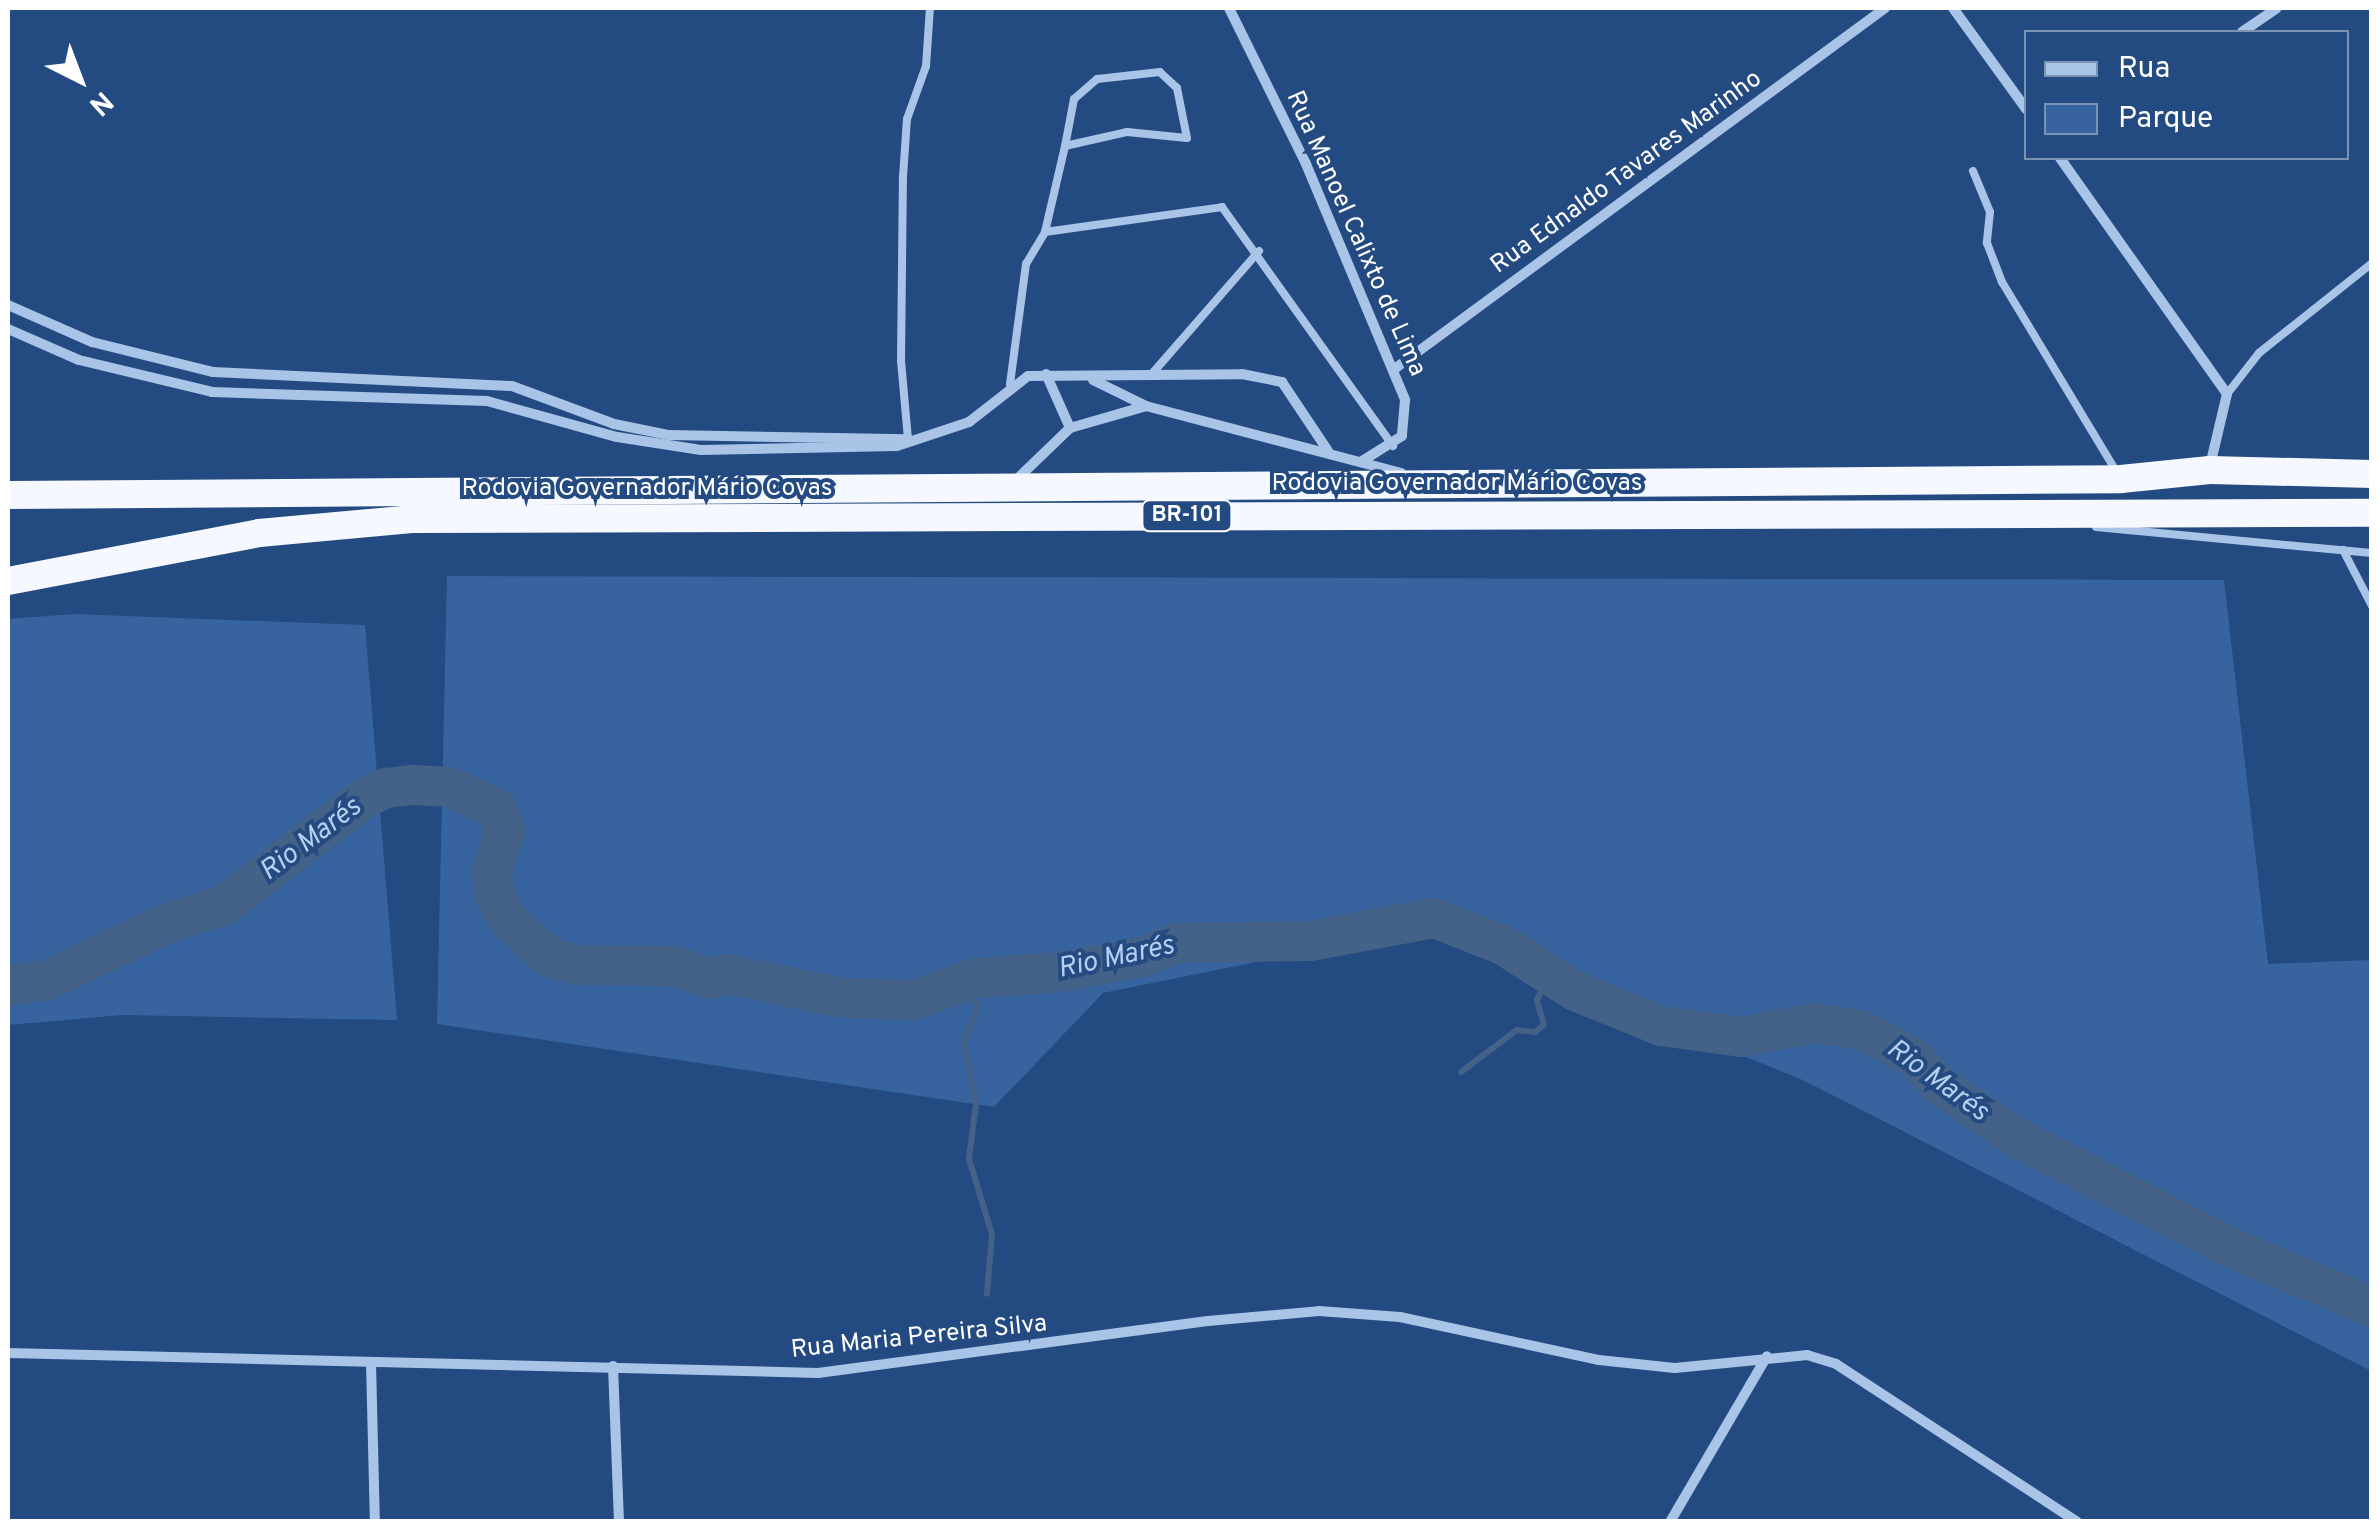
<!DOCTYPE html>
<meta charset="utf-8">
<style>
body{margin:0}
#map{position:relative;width:2379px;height:1529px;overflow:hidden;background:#234a81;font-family:Overpass,sans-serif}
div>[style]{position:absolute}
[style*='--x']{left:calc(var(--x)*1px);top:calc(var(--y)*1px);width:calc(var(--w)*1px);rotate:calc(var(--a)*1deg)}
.green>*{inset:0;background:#37649e}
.stream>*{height:6px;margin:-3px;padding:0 3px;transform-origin:3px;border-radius:3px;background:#446188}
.river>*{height:40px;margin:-20px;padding:0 20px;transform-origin:20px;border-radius:20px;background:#446188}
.service>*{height:8px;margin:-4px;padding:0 4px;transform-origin:4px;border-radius:4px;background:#a9c4e7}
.minor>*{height:10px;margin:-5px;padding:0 5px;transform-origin:5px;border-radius:5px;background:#a9c4e7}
.trunk>*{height:28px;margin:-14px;padding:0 14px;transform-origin:14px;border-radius:14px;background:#f5f8fe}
span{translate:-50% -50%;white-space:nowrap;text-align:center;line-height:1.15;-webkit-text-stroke:8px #234a81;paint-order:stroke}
.shield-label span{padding:2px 8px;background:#234a81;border:2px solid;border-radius:8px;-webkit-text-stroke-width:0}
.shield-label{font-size:22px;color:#fff;font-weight:700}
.street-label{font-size:25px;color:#fff}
.water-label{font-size:28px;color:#b4ceef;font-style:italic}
.frame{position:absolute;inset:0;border:10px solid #fff;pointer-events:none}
.legend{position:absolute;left:2024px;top:30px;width:325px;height:130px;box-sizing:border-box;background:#234a81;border:2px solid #7b92b3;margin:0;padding:12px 18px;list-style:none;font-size:30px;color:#fff}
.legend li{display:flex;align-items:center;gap:20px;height:50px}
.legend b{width:50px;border:2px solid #7b92b3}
.north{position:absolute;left:30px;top:30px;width:100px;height:100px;-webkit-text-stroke:8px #234a81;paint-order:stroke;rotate:138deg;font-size:28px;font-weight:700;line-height:40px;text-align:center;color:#fff}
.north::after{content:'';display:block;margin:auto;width:35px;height:45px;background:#fff;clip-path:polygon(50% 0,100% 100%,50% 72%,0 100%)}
</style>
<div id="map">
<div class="green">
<div style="clip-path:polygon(447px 576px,2224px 580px,2268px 964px,2371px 960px,2371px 1371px,1805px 1081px,1428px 927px,1103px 993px,994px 1107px,437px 1024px)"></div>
<div style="clip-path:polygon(74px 614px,365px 625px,397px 1020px,122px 1015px,8px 1025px,8px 619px)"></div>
</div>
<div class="stream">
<div style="--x:967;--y:983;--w:26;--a:65"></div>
<div style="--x:978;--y:1007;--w:38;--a:112"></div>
<div style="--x:964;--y:1042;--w:63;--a:79"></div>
<div style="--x:976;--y:1104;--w:55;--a:97.3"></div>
<div style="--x:969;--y:1159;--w:78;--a:73"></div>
<div style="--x:992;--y:1234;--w:60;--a:94.8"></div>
<div style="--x:1461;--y:1072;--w:70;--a:-36.9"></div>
<div style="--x:1517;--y:1030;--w:18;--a:6"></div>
<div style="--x:1535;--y:1032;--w:11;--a:-38"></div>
<div style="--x:1544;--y:1025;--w:26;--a:-106"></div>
<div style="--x:1537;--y:1000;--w:28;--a:-63"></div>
</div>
<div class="river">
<div style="--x:8;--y:986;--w:39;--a:-9"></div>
<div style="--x:47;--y:980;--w:133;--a:-25.4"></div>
<div style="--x:167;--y:923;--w:60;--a:-17.5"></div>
<div style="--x:224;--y:905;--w:173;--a:-37.3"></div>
<div style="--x:362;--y:800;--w:27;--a:-27"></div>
<div style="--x:386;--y:788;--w:26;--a:-7"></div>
<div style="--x:412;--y:785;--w:37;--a:3"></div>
<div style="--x:449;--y:787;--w:53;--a:24.6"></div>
<div style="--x:497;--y:809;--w:22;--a:68"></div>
<div style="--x:505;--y:829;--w:46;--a:106.5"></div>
<div style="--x:492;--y:873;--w:23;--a:83"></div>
<div style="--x:495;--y:896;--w:29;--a:61"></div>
<div style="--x:509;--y:921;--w:55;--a:42.1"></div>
<div style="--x:550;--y:958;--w:29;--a:14"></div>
<div style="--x:578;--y:965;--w:97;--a:0.6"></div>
<div style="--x:675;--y:966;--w:37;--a:20"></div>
<div style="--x:710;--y:979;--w:18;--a:-16"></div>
<div style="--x:727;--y:974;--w:118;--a:11.7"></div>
<div style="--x:843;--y:998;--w:70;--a:1.6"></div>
<div style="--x:913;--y:1000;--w:67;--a:-19.2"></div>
<div style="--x:976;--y:978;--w:83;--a:-4.1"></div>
<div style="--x:1059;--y:972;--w:84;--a:-10.2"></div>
<div style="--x:1142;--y:957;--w:38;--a:-22"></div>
<div style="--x:1177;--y:943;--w:133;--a:-0.9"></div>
<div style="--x:1310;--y:941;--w:126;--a:-10.5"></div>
<div style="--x:1434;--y:918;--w:74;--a:21.4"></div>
<div style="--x:1503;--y:945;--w:85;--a:32.6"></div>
<div style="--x:1575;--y:991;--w:93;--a:22.1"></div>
<div style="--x:1661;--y:1026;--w:81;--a:7.8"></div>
<div style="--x:1741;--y:1037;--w:73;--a:-11"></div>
<div style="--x:1813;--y:1023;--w:49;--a:8.3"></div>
<div style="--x:1861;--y:1030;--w:59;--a:27.4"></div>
<div style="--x:1913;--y:1057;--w:38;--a:47"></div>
<div style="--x:1939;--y:1085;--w:94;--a:34.2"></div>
<div style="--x:2017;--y:1138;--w:241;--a:27.2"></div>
<div style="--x:2231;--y:1248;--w:153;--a:22.7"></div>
</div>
<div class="service">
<div style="--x:1973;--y:171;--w:44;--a:67.5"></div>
<div style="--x:1990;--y:212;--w:31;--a:96"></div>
<div style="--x:1987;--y:243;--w:42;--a:69"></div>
<div style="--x:2002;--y:282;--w:223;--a:58.9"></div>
<div style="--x:1045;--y:232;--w:88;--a:-76.9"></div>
<div style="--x:1065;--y:146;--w:64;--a:-12.7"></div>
<div style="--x:1127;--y:132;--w:60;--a:5.7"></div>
<div style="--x:1187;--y:138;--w:51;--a:-101.3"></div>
<div style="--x:1177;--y:88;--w:23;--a:-137"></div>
<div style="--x:1160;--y:72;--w:63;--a:173.7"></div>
<div style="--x:1097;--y:79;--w:30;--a:139"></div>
<div style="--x:1074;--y:99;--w:48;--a:100.8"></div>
<div style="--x:1150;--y:376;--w:166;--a:-48.9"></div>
<div style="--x:1010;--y:384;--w:121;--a:-82.4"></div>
<div style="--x:1026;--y:264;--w:37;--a:-59"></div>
<div style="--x:1045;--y:232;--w:179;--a:-8"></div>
<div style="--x:1222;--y:207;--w:294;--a:54.4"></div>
<div style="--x:2227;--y:394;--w:52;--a:-52"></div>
<div style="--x:2259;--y:353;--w:144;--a:-38.5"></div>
<div style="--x:908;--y:439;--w:78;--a:-95.1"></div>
<div style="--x:901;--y:361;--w:184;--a:-89.4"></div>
<div style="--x:903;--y:177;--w:58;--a:-86.1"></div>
<div style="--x:907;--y:119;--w:56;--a:-70.3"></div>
<div style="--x:926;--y:66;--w:58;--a:-86.1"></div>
<div style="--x:2096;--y:527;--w:277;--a:5.4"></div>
<div style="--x:2343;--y:550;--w:63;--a:62.6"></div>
</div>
<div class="minor">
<div style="--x:1229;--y:8;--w:174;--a:63.7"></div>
<div style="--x:1306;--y:164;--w:256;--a:67.2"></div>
<div style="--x:1405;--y:400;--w:36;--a:95"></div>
<div style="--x:1402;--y:436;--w:47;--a:148"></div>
<div style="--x:1953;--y:8;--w:125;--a:54.1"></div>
<div style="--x:2242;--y:32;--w:42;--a:-34.4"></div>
<div style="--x:2060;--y:158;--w:289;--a:54.7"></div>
<div style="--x:2227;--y:394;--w:74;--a:103.3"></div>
<div style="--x:8;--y:305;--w:92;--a:23.8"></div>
<div style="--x:92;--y:342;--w:125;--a:13.9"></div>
<div style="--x:213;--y:372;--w:299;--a:2.7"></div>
<div style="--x:512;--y:386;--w:109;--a:20.4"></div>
<div style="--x:614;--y:424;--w:55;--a:11.5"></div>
<div style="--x:668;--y:435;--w:240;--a:1"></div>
<div style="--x:8;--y:329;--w:77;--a:23.6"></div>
<div style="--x:79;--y:360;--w:137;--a:13.5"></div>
<div style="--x:212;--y:392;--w:275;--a:1.9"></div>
<div style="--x:487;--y:401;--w:135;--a:15.5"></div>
<div style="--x:617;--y:437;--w:85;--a:8.8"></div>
<div style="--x:701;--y:450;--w:196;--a:-1.2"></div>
<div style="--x:897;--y:446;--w:76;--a:-18.4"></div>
<div style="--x:969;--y:422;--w:75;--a:-37.9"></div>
<div style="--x:1028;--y:376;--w:214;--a:-0.5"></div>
<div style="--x:1242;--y:374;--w:41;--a:11.3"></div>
<div style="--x:1282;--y:382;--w:83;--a:56.3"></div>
<div style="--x:1393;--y:370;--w:611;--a:-36.34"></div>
<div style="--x:1046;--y:374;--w:59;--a:66"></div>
<div style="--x:1093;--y:380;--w:59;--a:26.1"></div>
<div style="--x:1146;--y:406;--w:264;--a:14.7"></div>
<div style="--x:1014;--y:482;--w:78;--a:-44"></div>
<div style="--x:1070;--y:428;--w:79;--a:-16.1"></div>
<div style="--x:8;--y:1353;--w:810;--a:1.41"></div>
<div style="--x:818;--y:1373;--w:393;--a:-7.6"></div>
<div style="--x:1208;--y:1321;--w:111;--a:-5.1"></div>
<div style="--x:1319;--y:1311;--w:81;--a:4.2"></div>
<div style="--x:1400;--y:1317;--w:204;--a:12.2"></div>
<div style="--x:1599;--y:1360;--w:76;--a:6"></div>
<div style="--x:1675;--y:1368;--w:133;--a:-5.6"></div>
<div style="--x:1807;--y:1355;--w:30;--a:17"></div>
<div style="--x:1836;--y:1364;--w:288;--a:33.2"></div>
<div style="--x:371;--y:1363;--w:159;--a:88.6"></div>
<div style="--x:613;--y:1366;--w:156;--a:87.8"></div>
<div style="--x:1670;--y:1522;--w:192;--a:-59.7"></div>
</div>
<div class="trunk">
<div style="--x:8;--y:495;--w:2113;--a:-0.43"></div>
<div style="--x:2121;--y:479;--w:89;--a:-5.8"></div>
<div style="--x:2210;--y:470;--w:162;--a:1.4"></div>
<div style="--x:8;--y:581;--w:256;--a:-10.8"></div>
<div style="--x:259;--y:533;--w:156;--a:-5.2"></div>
<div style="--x:414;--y:519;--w:1958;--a:-0.18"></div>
</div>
<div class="shield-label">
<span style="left:1187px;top:516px">BR-101</span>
</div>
<div class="street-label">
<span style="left:1627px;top:173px;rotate:-36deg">Rua Ednaldo Tavares Marinho</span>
<span style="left:1355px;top:234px;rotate:66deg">Rua Manoel Calixto de Lima</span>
<span style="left:1457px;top:484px">Rodovia Governador Mário Covas</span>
<span style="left:647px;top:489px">Rodovia Governador Mário Covas</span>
<span style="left:919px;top:1338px;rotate:-6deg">Rua Maria Pereira Silva</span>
</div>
<div class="water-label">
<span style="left:311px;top:840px;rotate:-37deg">Rio Marés</span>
<span style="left:1116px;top:958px;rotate:-12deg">Rio Marés</span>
<span style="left:1937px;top:1081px;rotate:36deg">Rio Marés</span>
</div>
<div class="frame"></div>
<ul class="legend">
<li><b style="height:12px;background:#a9c4e7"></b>Rua</li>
<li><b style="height:28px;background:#37649e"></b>Parque</li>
</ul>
<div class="north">N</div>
</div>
